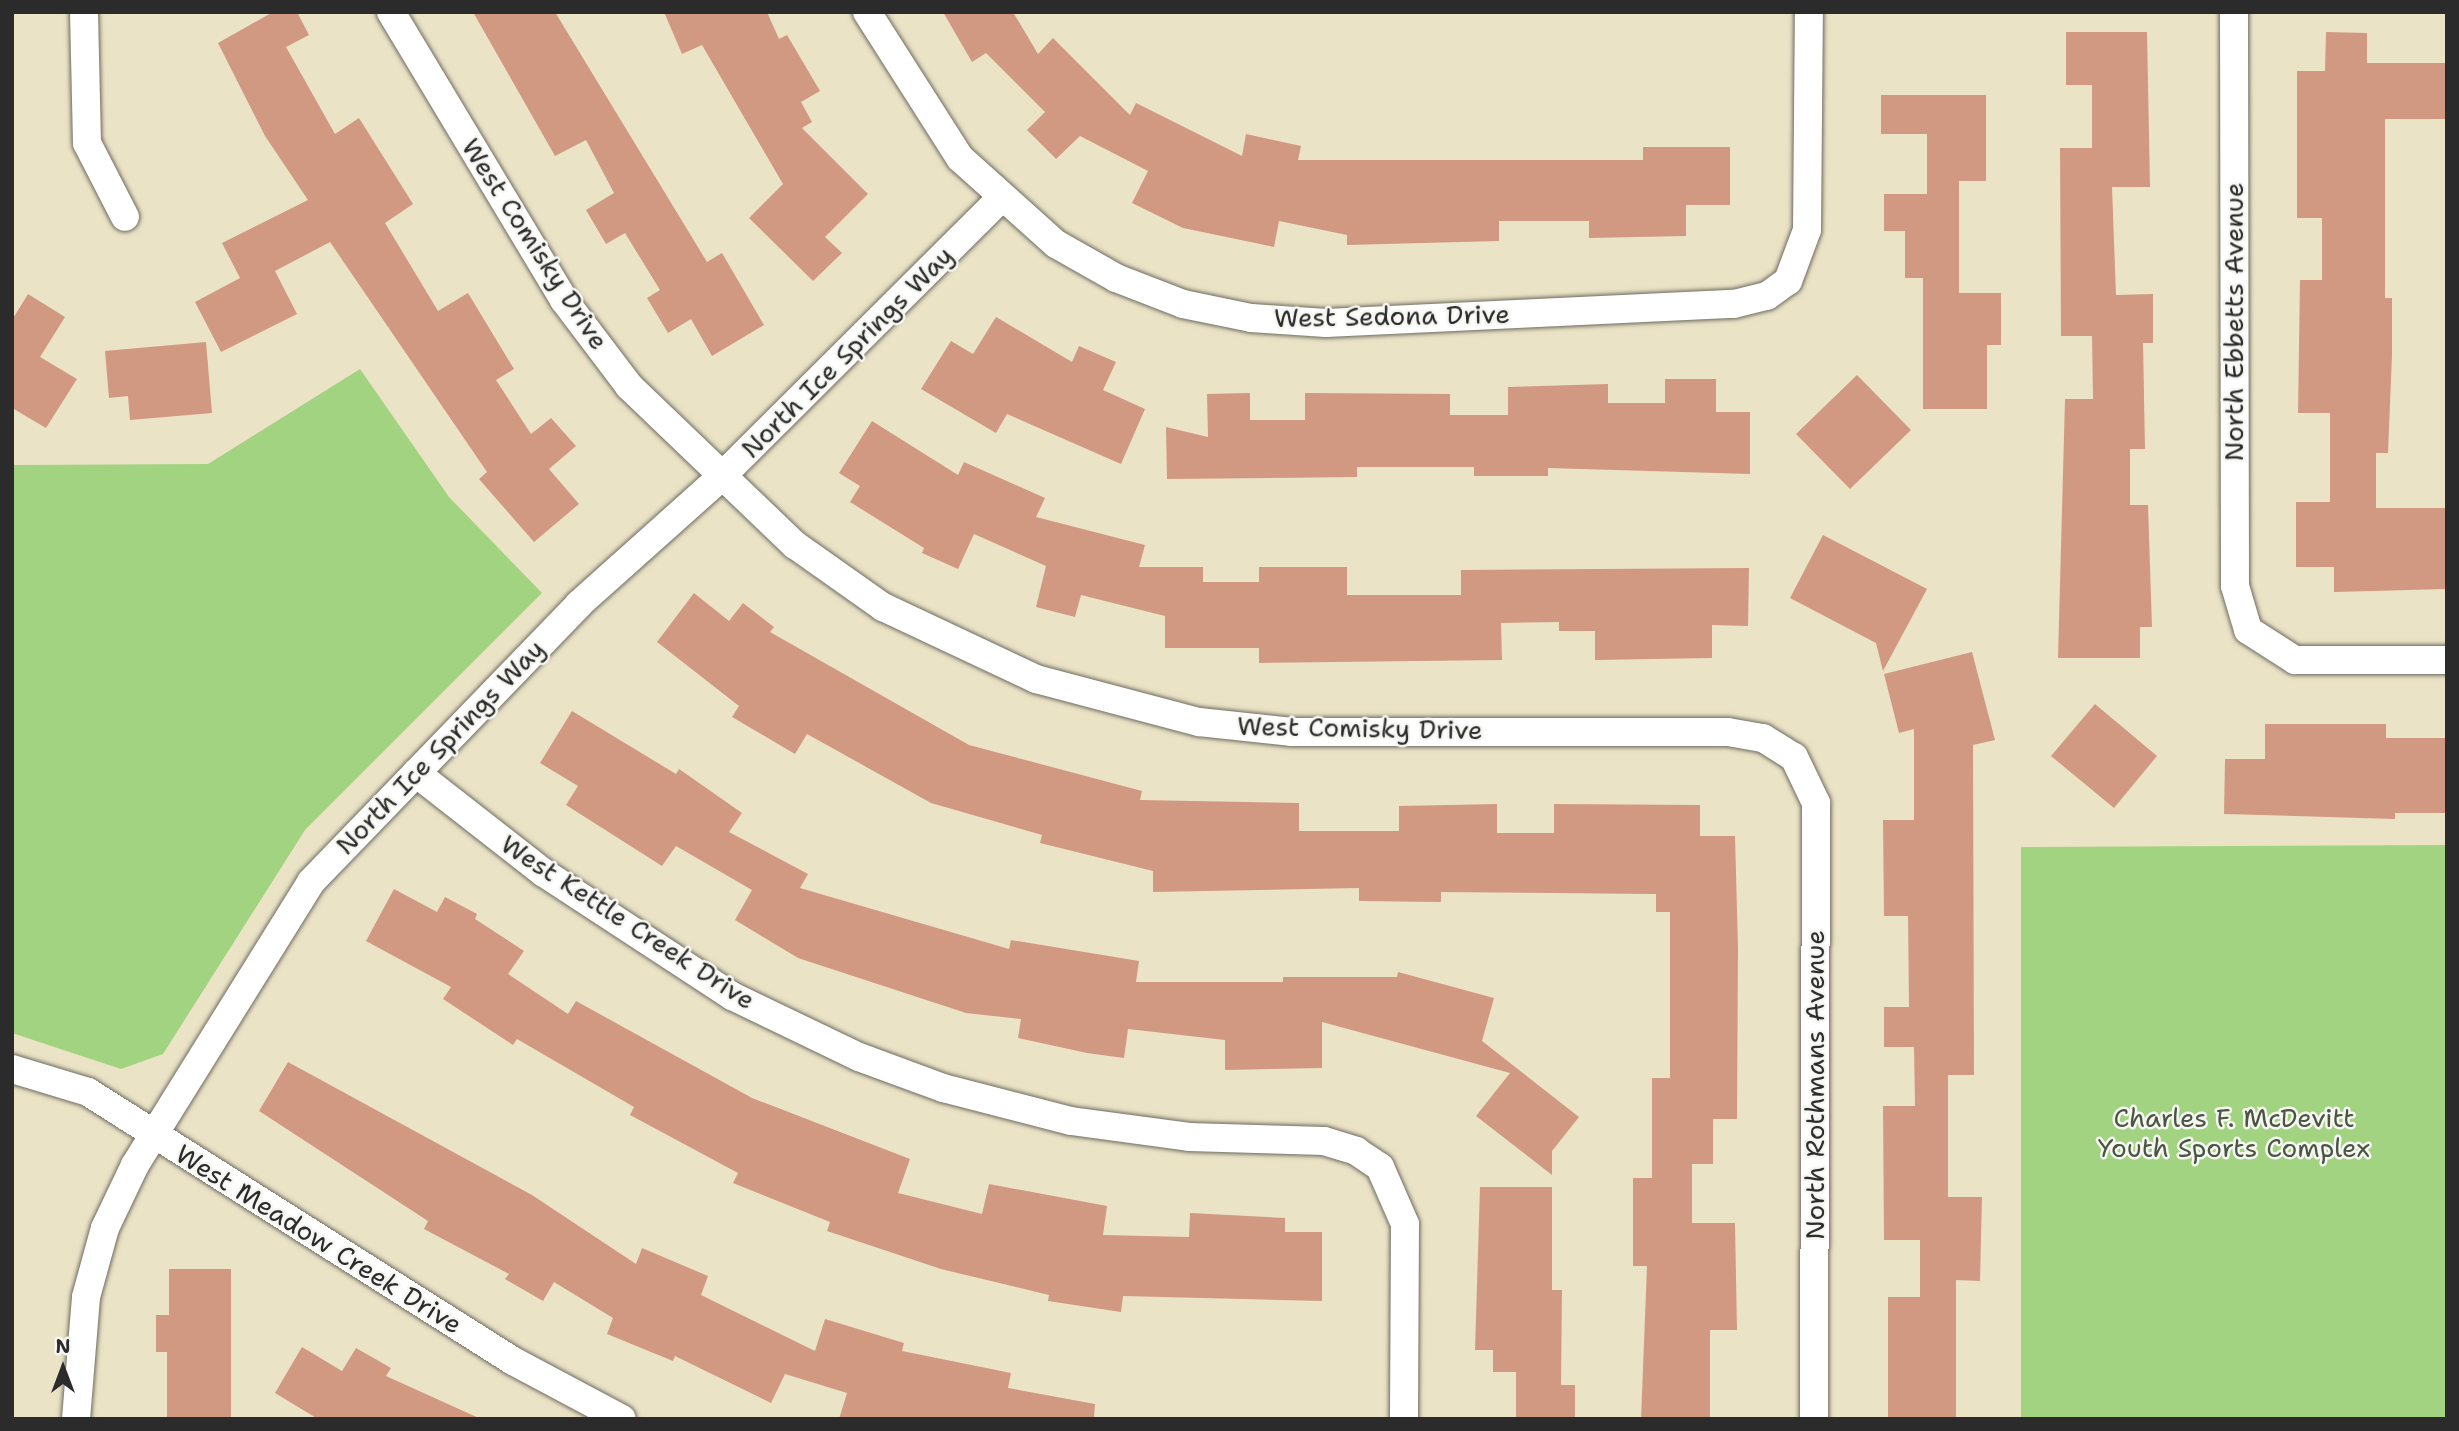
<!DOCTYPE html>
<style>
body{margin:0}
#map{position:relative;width:2459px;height:1431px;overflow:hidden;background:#ebe3c6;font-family:"Shantell Sans",sans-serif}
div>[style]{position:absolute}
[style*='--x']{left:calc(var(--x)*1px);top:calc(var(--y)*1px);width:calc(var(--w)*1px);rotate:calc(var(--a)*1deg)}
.green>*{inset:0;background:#a2d381}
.building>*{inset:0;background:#d19982}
.roads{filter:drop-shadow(0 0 2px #6e6b61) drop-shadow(0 0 2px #6e6b61)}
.street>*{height:28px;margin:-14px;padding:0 14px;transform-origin:14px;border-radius:14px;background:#fff}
span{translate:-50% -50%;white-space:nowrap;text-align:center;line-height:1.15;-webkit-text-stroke:5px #f6f6f2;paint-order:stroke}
.street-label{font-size:26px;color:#2b2b2b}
.park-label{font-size:26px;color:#495540}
.frame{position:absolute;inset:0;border:14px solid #2b2b2b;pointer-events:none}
.north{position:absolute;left:28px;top:1333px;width:70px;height:70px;-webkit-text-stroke:5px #f6f6f2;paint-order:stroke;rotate:0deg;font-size:19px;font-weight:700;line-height:28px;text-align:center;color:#2b2b2b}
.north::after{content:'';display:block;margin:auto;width:24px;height:32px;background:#2b2b2b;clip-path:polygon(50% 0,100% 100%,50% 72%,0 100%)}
</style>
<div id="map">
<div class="green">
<div style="clip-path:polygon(360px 369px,449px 497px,542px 593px,305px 830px,163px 1054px,121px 1069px,12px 1033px,12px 465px,208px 464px)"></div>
<div style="clip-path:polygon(2447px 845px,2447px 1419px,2021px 1419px,2021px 847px)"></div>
</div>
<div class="building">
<div style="clip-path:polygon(273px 12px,297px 12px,309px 35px,286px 47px,335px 134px,359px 118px,413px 204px,385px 223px,438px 311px,468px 293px,514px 369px,496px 380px,531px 434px,551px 418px,576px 446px,549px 469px,579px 504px,534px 542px,479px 479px,487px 472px,330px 242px,275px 271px,297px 314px,221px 352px,195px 302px,240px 278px,222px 243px,308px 200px,265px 136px,218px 43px)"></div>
<div style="clip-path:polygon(473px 12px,555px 12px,707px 262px,722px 253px,764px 325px,712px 356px,691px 319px,668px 333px,647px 298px,660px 290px,625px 233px,606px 244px,586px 210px,614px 193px,586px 140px,555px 156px)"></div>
<div style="clip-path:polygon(664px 12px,767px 12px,779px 39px,787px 35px,820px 91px,801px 102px,812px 122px,802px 128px,868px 194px,825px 237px,842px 253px,813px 281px,749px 218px,783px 184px,702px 45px,682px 54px)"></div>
<div style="clip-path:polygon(943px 12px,1013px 12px,1038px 54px,1053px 38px,1130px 115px,1136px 103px,1242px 156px,1246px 134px,1301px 146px,1298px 160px,1643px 160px,1643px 147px,1730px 147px,1730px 205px,1686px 205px,1686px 236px,1589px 238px,1589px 221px,1499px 221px,1499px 241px,1347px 245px,1347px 235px,1279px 221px,1274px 247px,1183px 228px,1132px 203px,1148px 171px,1080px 136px,1056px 159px,1027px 130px,1045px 112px,986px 53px,972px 62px)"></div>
<div style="clip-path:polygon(2066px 32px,2147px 32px,2150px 187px,2112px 187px,2116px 295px,2153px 294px,2153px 343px,2143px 343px,2145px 449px,2130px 449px,2130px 505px,2148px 505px,2152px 627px,2140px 627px,2140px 658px,2058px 658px,2065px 399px,2093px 399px,2092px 336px,2061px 336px,2060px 148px,2092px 148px,2092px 85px,2066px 85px)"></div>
<div style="clip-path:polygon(2326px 32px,2367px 33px,2367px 63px,2447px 63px,2447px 119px,2385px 119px,2385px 298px,2392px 298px,2392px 355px,2388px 453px,2376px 453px,2376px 508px,2447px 508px,2447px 589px,2334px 592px,2334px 567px,2296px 567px,2296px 502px,2330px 502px,2330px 413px,2298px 413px,2300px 280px,2322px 280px,2322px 218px,2297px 218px,2297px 71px,2325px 71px)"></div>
<div style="clip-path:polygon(1881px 95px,1986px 95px,1986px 181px,1959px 181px,1959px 293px,2001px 293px,2001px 345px,1987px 345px,1987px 409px,1923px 409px,1923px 278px,1905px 278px,1905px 231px,1884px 231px,1884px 194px,1927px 194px,1927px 134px,1881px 134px)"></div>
<div style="clip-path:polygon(28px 294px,65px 317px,40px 357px,77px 379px,46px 428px,12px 408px,12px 320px)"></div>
<div style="clip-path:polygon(996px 317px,1072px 362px,1079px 346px,1116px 362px,1103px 390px,1145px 409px,1121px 464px,1007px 414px,996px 433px,921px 389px,951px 341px,973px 354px)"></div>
<div style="clip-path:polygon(206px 342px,212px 413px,130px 420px,128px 396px,109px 398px,105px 351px)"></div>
<div style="clip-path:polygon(1857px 375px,1911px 430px,1850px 489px,1796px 434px)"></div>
<div style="clip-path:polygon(1665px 379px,1716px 379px,1716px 412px,1750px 412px,1750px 474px,1548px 468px,1548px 476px,1474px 476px,1474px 467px,1357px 467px,1357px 477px,1167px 479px,1166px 427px,1208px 437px,1207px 394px,1250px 393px,1250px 420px,1305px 420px,1305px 393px,1450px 394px,1450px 415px,1508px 415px,1508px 387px,1608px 384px,1608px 403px,1665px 403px)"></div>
<div style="clip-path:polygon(872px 421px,958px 475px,964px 462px,1045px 498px,1036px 517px,1145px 545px,1139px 567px,1203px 567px,1203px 582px,1259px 582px,1259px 567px,1347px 567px,1347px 595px,1461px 595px,1461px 570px,1749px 568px,1748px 626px,1712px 625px,1712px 658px,1595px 660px,1595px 631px,1559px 631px,1559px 622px,1501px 623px,1502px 660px,1259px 663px,1259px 648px,1165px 648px,1165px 616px,1081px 595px,1075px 617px,1036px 607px,1046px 566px,974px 534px,958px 569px,922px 553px,924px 548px,850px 502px,860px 486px,839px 473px)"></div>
<div style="clip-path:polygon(1823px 535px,1927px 589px,1883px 671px,1876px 643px,1790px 598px)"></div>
<div style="clip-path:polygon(694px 593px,729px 621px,743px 603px,774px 627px,770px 632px,969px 745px,1142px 791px,1140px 800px,1299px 803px,1299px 831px,1399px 831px,1399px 806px,1497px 804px,1497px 833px,1554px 833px,1554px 804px,1700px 805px,1700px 836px,1735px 836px,1738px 948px,1737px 1119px,1713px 1119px,1713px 1164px,1692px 1164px,1692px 1223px,1735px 1223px,1737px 1330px,1710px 1330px,1710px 1419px,1641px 1419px,1647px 1266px,1633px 1266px,1633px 1178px,1652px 1178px,1652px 1078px,1670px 1078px,1670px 912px,1656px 912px,1656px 894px,1441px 892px,1441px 902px,1359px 901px,1359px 888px,1153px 892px,1153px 871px,1040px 843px,1042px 835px,931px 803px,807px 734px,795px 754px,732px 717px,739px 706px,657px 642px)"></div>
<div style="clip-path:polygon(1972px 652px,1995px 740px,1973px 745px,1974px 1075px,1948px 1075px,1948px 1197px,1982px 1197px,1980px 1281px,1956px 1280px,1956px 1419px,1888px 1419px,1888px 1297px,1920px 1297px,1920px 1240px,1884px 1240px,1883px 1106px,1915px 1106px,1914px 1047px,1884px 1047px,1884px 1007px,1909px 1007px,1908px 916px,1884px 916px,1883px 820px,1914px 820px,1914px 729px,1899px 733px,1884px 674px)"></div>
<div style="clip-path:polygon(2095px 704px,2157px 756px,2114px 808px,2051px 756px)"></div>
<div style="clip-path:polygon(572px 711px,676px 774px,679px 769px,742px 813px,729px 832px,808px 874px,800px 888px,1009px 949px,1011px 940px,1139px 961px,1136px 982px,1283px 982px,1283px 977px,1397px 977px,1398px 972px,1494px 998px,1482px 1041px,1579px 1117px,1552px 1151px,1552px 1175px,1476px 1116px,1510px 1073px,1322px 1022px,1322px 1068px,1225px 1070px,1225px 1040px,1128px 1029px,1124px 1058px,1087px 1053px,1018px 1038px,1021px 1019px,966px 1013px,798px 958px,735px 920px,752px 890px,676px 846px,662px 866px,566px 805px,578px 786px,540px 763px)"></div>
<div style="clip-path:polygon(2265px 724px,2386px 724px,2386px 738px,2447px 738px,2447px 813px,2395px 813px,2395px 819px,2224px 814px,2225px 759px,2265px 759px)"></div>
<div style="clip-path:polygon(394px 889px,437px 912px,445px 897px,477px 914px,475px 919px,524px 951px,508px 974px,568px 1014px,576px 1001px,752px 1098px,910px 1159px,898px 1193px,982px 1214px,989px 1184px,1107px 1206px,1103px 1235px,1189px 1237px,1190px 1213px,1285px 1218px,1285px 1232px,1322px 1232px,1322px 1301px,1123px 1296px,1121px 1312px,1048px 1301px,1049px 1295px,941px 1269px,827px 1231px,830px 1222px,733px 1183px,738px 1173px,630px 1115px,634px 1107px,517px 1039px,513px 1045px,443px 999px,451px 987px,366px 941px)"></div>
<div style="clip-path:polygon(288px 1062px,532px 1195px,636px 1264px,642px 1248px,708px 1276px,701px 1295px,815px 1351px,825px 1319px,904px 1343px,902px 1351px,1011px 1373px,1008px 1388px,1095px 1404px,1094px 1419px,839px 1419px,847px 1393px,785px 1374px,771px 1403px,675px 1356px,673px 1361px,607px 1334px,613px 1318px,554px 1282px,543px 1301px,505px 1279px,509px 1274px,424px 1229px,428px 1221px,259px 1111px)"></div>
<div style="clip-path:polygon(1480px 1187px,1552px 1187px,1552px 1290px,1562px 1290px,1561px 1385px,1575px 1385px,1575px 1419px,1516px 1419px,1516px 1372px,1493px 1372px,1493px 1350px,1475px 1350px)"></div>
<div style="clip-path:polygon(169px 1269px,231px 1269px,231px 1419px,167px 1419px,167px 1352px,156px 1352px,156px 1315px,169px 1315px)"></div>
<div style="clip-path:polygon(302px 1347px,342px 1371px,356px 1348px,391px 1368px,386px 1376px,481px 1419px,318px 1419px,275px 1393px)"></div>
</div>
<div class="roads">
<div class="street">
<div style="--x:84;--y:12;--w:131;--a:88.7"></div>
<div style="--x:87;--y:143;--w:83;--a:62.8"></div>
<div style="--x:391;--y:12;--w:336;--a:59"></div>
<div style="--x:564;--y:300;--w:108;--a:52.9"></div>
<div style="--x:629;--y:386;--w:230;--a:43.8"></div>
<div style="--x:795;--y:545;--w:108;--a:35.2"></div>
<div style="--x:883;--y:607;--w:169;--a:25.2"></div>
<div style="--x:1036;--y:679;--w:169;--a:14.8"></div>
<div style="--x:1199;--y:722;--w:94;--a:6.1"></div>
<div style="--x:1292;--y:732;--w:436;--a:0"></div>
<div style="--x:1728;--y:732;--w:36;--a:10"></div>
<div style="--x:1763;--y:738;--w:36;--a:32"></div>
<div style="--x:1794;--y:757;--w:51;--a:64.4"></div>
<div style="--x:1816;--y:803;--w:616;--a:90.19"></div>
<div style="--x:867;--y:12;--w:173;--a:57.5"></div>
<div style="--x:960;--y:158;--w:129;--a:41.9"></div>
<div style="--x:1056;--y:244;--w:69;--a:29.5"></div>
<div style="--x:1116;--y:278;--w:72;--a:21.2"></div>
<div style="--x:1183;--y:304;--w:69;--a:11.6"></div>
<div style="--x:1251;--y:318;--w:75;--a:3.8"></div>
<div style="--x:1326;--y:323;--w:408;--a:-2.7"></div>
<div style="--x:1734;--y:304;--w:34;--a:-14"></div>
<div style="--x:1767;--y:296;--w:26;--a:-36"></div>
<div style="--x:1788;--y:281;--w:54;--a:-69.6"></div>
<div style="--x:1807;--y:230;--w:218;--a:-89.5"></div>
<div style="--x:2234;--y:12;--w:574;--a:89.9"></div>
<div style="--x:2235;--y:586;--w:46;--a:73.5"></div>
<div style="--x:2248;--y:630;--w:56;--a:32.6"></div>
<div style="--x:2295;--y:660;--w:152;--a:0"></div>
<div style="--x:416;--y:773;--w:162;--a:38"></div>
<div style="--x:544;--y:873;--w:225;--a:33.2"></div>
<div style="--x:732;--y:996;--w:141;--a:25.7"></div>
<div style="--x:859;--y:1057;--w:90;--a:20.3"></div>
<div style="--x:943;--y:1088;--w:132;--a:14.5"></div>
<div style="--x:1071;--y:1121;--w:119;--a:7.7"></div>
<div style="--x:1189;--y:1137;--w:135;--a:1.7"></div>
<div style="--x:1324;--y:1141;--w:34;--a:17"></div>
<div style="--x:1356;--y:1151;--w:29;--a:34"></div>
<div style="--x:1380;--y:1167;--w:62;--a:66.3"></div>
<div style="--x:1405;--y:1224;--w:195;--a:90.3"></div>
<div style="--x:12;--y:1069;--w:79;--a:16.8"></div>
<div style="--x:88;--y:1092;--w:503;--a:32.33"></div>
<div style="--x:513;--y:1361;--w:123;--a:28"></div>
<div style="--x:76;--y:1419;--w:122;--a:-85.3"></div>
<div style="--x:86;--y:1297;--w:72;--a:-74.6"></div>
<div style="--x:105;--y:1228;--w:70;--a:-64.5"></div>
<div style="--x:135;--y:1165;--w:333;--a:-58.1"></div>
<div style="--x:311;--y:882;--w:386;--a:-46"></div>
<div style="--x:579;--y:604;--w:189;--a:-41.8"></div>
<div style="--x:720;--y:478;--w:395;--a:-44.9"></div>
</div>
</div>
<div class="street-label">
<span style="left:535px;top:244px;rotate:57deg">West Comisky Drive</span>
<span style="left:1392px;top:316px;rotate:-1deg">West Sedona Drive</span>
<span style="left:2234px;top:322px;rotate:-90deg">North Ebbetts Avenue</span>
<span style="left:847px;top:352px;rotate:-45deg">North Ice Springs Way</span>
<span style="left:1360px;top:728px;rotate:1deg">West Comisky Drive</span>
<span style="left:440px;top:747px;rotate:-46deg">North Ice Springs Way</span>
<span style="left:628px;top:922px;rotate:33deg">West Kettle Creek Drive</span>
<span style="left:1815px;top:1085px;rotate:-90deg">North Rothmans Avenue</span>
<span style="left:319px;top:1239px;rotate:32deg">West Meadow Creek Drive</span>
</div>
<div class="park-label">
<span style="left:2234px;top:1133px">Charles F. McDevitt<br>Youth Sports Complex</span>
</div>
<div class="frame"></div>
<div class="north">N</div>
</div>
